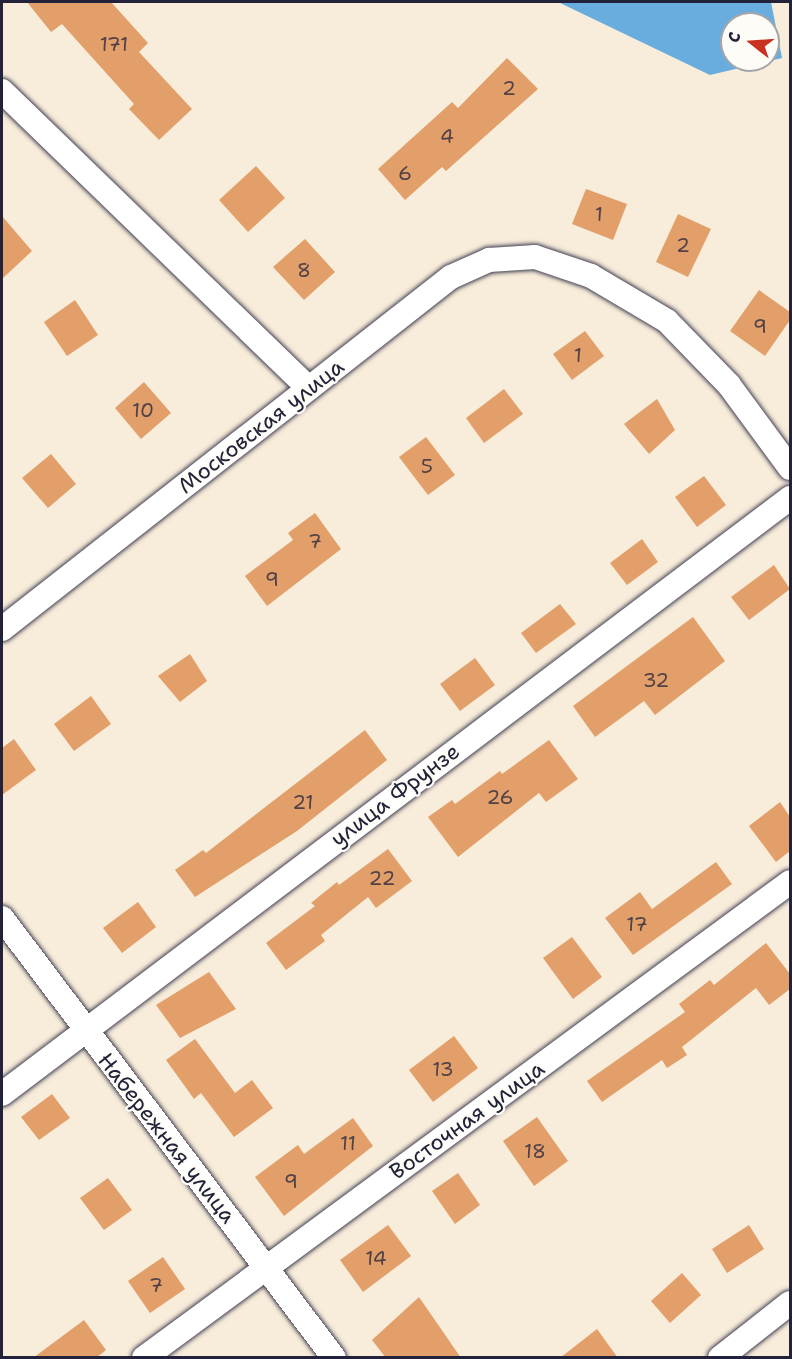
<!DOCTYPE html>
<meta charset="utf-8">
<style>
body{margin:0}
#map{position:relative;width:792px;height:1359px;overflow:hidden;background:#f8ecda;font-family:"Shantell Sans",sans-serif}
div>[style]{position:absolute}
[style*='--x']{left:calc(var(--x)*1px);top:calc(var(--y)*1px);width:calc(var(--w)*1px);rotate:calc(var(--a)*1deg)}
.water>*{inset:0;background:#69acde}
.building>*{inset:0;background:#e29f6a}
.roads{filter:drop-shadow(0 0 2px #424053) drop-shadow(0 0 2px #424053)}
.street>*{height:24px;margin:-12px;padding:0 12px;transform-origin:12px;border-radius:12px;background:#fff}
span{translate:-50% -50%;white-space:nowrap;text-align:center;line-height:1.15;-webkit-text-stroke:4.5px #fdfcf7;paint-order:stroke}
.number-label{font-size:20px;color:#524147}
.number-label span{-webkit-text-stroke-width:0}
.street-label{font-size:22px;color:#22223b}
.frame{position:absolute;inset:0;border:3px solid #22223b;pointer-events:none}
.north{position:absolute;left:720px;top:12px;width:60px;height:60px;box-sizing:border-box;background:#fdfcf7;border:2px solid #a5a5ac;border-radius:50%;rotate:287deg;font-size:16px;font-weight:700;line-height:24px;text-align:center;color:#22223b}
.north::after{content:'';display:block;margin:auto;width:21px;height:27px;background:#c8321e;clip-path:polygon(50% 0,100% 100%,50% 72%,0 100%)}
</style>
<div id="map">
<div class="water">
<div style="clip-path:polygon(evenodd,558px 2px,771px 2px,782px 58px,710px 75px,558px 2px,732px 24px,768px 24px,768px 60px,732px 60px,732px 24px)"></div>
</div>
<div class="building">
<div style="clip-path:polygon(27px 2px,111px 2px,148px 43px,139px 52px,192px 109px,159px 140px,129px 109px,134px 104px,62px 24px,51px 32px)"></div>
<div style="clip-path:polygon(507px 58px,538px 89px,446px 171px,442px 167px,405px 200px,378px 169px,452px 102px,458px 108px)"></div>
<div style="clip-path:polygon(256px 166px,285px 198px,248px 232px,219px 200px)"></div>
<div style="clip-path:polygon(586px 189px,627px 204px,613px 240px,572px 224px)"></div>
<div style="clip-path:polygon(678px 214px,711px 229px,688px 277px,656px 262px)"></div>
<div style="clip-path:polygon(2px 216px,32px 251px,2px 279px)"></div>
<div style="clip-path:polygon(305px 239px,335px 272px,304px 300px,273px 267px)"></div>
<div style="clip-path:polygon(759px 290px,790px 312px,790px 320px,765px 356px,730px 331px)"></div>
<div style="clip-path:polygon(75px 300px,98px 335px,67px 356px,44px 322px)"></div>
<div style="clip-path:polygon(585px 331px,604px 356px,572px 380px,553px 354px)"></div>
<div style="clip-path:polygon(144px 382px,171px 413px,141px 439px,115px 408px)"></div>
<div style="clip-path:polygon(504px 389px,523px 414px,484px 443px,466px 418px)"></div>
<div style="clip-path:polygon(657px 399px,675px 430px,649px 454px,624px 424px)"></div>
<div style="clip-path:polygon(426px 437px,455px 475px,428px 495px,399px 457px)"></div>
<div style="clip-path:polygon(51px 454px,76px 484px,48px 508px,22px 478px)"></div>
<div style="clip-path:polygon(704px 476px,726px 505px,697px 527px,675px 497px)"></div>
<div style="clip-path:polygon(315px 513px,341px 549px,267px 606px,245px 576px,293px 540px,288px 533px)"></div>
<div style="clip-path:polygon(642px 539px,658px 562px,627px 585px,610px 563px)"></div>
<div style="clip-path:polygon(774px 565px,790px 589px,749px 620px,731px 597px)"></div>
<div style="clip-path:polygon(560px 604px,576px 624px,536px 653px,521px 633px)"></div>
<div style="clip-path:polygon(693px 617px,725px 661px,655px 715px,644px 701px,595px 737px,573px 706px)"></div>
<div style="clip-path:polygon(190px 654px,207px 681px,180px 702px,158px 676px)"></div>
<div style="clip-path:polygon(475px 658px,495px 685px,460px 711px,440px 684px)"></div>
<div style="clip-path:polygon(91px 696px,111px 724px,74px 751px,54px 724px)"></div>
<div style="clip-path:polygon(365px 730px,387px 760px,297px 831px,195px 897px,175px 870px,203px 850px,206px 853px)"></div>
<div style="clip-path:polygon(14px 739px,36px 770px,2px 795px,2px 748px)"></div>
<div style="clip-path:polygon(549px 740px,578px 779px,546px 802px,539px 793px,458px 857px,428px 817px,452px 800px,455px 804px,500px 771px,502px 774px)"></div>
<div style="clip-path:polygon(780px 802px,790px 817px,790px 851px,776px 862px,749px 826px)"></div>
<div style="clip-path:polygon(388px 849px,412px 881px,376px 908px,368px 897px,321px 935px,325px 941px,286px 970px,266px 943px,315px 906px,311px 903px,337px 882px,339px 885px)"></div>
<div style="clip-path:polygon(716px 862px,732px 884px,633px 955px,605px 918px,640px 892px,652px 909px)"></div>
<div style="clip-path:polygon(138px 902px,156px 927px,122px 953px,103px 928px)"></div>
<div style="clip-path:polygon(572px 937px,602px 977px,573px 999px,543px 958px)"></div>
<div style="clip-path:polygon(766px 943px,790px 974px,790px 989px,769px 1005px,756px 988px,682px 1047px,687px 1055px,667px 1068px,662px 1060px,602px 1102px,587px 1081px,685px 1012px,679px 1004px,710px 980px,714px 985px)"></div>
<div style="clip-path:polygon(209px 972px,236px 1009px,180px 1038px,156px 1005px)"></div>
<div style="clip-path:polygon(454px 1036px,478px 1068px,433px 1102px,409px 1070px)"></div>
<div style="clip-path:polygon(195px 1039px,235px 1093px,252px 1080px,273px 1108px,234px 1137px,201px 1093px,194px 1099px,166px 1060px)"></div>
<div style="clip-path:polygon(52px 1094px,70px 1118px,39px 1140px,21px 1117px)"></div>
<div style="clip-path:polygon(537px 1117px,568px 1161px,534px 1186px,503px 1141px)"></div>
<div style="clip-path:polygon(353px 1118px,373px 1146px,284px 1216px,255px 1177px,298px 1145px,304px 1154px)"></div>
<div style="clip-path:polygon(458px 1173px,480px 1205px,455px 1224px,432px 1191px)"></div>
<div style="clip-path:polygon(108px 1178px,132px 1210px,104px 1230px,80px 1198px)"></div>
<div style="clip-path:polygon(388px 1225px,411px 1256px,363px 1292px,340px 1260px)"></div>
<div style="clip-path:polygon(749px 1225px,764px 1249px,727px 1273px,712px 1249px)"></div>
<div style="clip-path:polygon(163px 1257px,185px 1289px,150px 1313px,128px 1281px)"></div>
<div style="clip-path:polygon(682px 1273px,701px 1295px,670px 1323px,651px 1301px)"></div>
<div style="clip-path:polygon(419px 1297px,461px 1358px,386px 1358px,372px 1340px)"></div>
<div style="clip-path:polygon(84px 1320px,106px 1350px,96px 1358px,33px 1358px)"></div>
<div style="clip-path:polygon(597px 1329px,618px 1358px,560px 1358px)"></div>
</div>
<div class="roads">
<div class="street">
<div style="--x:2;--y:91;--w:427;--a:44.1"></div>
<div style="--x:2;--y:629;--w:571;--a:-38.1"></div>
<div style="--x:451;--y:277;--w:42;--a:-24.1"></div>
<div style="--x:489;--y:260;--w:46;--a:-3.7"></div>
<div style="--x:535;--y:257;--w:59;--a:18.7"></div>
<div style="--x:591;--y:276;--w:88;--a:30.6"></div>
<div style="--x:667;--y:321;--w:89;--a:45.9"></div>
<div style="--x:729;--y:385;--w:103;--a:53.7"></div>
<div style="--x:2;--y:918;--w:551;--a:52.96"></div>
<div style="--x:2;--y:1094;--w:988;--a:-37.1"></div>
<div style="--x:144;--y:1358;--w:802;--a:-36.38"></div>
<div style="--x:720;--y:1358;--w:89;--a:-38.2"></div>
</div>
</div>
<div class="number-label">
<span style="left:114px;top:44px">171</span>
<span style="left:509px;top:88px">2</span>
<span style="left:447px;top:136px">4</span>
<span style="left:405px;top:173px">6</span>
<span style="left:599px;top:214px">1</span>
<span style="left:683px;top:245px">2</span>
<span style="left:304px;top:270px">8</span>
<span style="left:760px;top:326px">9</span>
<span style="left:578px;top:355px">1</span>
<span style="left:143px;top:410px">10</span>
<span style="left:427px;top:466px">5</span>
<span style="left:315px;top:541px">7</span>
<span style="left:272px;top:579px">9</span>
<span style="left:656px;top:680px">32</span>
<span style="left:500px;top:797px">26</span>
<span style="left:303px;top:802px">21</span>
<span style="left:382px;top:878px">22</span>
<span style="left:637px;top:924px">17</span>
<span style="left:443px;top:1069px">13</span>
<span style="left:348px;top:1143px">11</span>
<span style="left:535px;top:1151px">18</span>
<span style="left:291px;top:1181px">9</span>
<span style="left:376px;top:1258px">14</span>
<span style="left:156px;top:1285px">7</span>
</div>
<div class="street-label">
<span style="left:261px;top:426px;rotate:-38deg">Московская улица</span>
<span style="left:395px;top:795px;rotate:-37deg">улица Фрунзе</span>
<span style="left:467px;top:1120px;rotate:-36deg">Восточная улица</span>
<span style="left:167px;top:1138px;rotate:52deg">Набережная улица</span>
</div>
<div class="frame"></div>
<div class="north">С</div>
</div>
